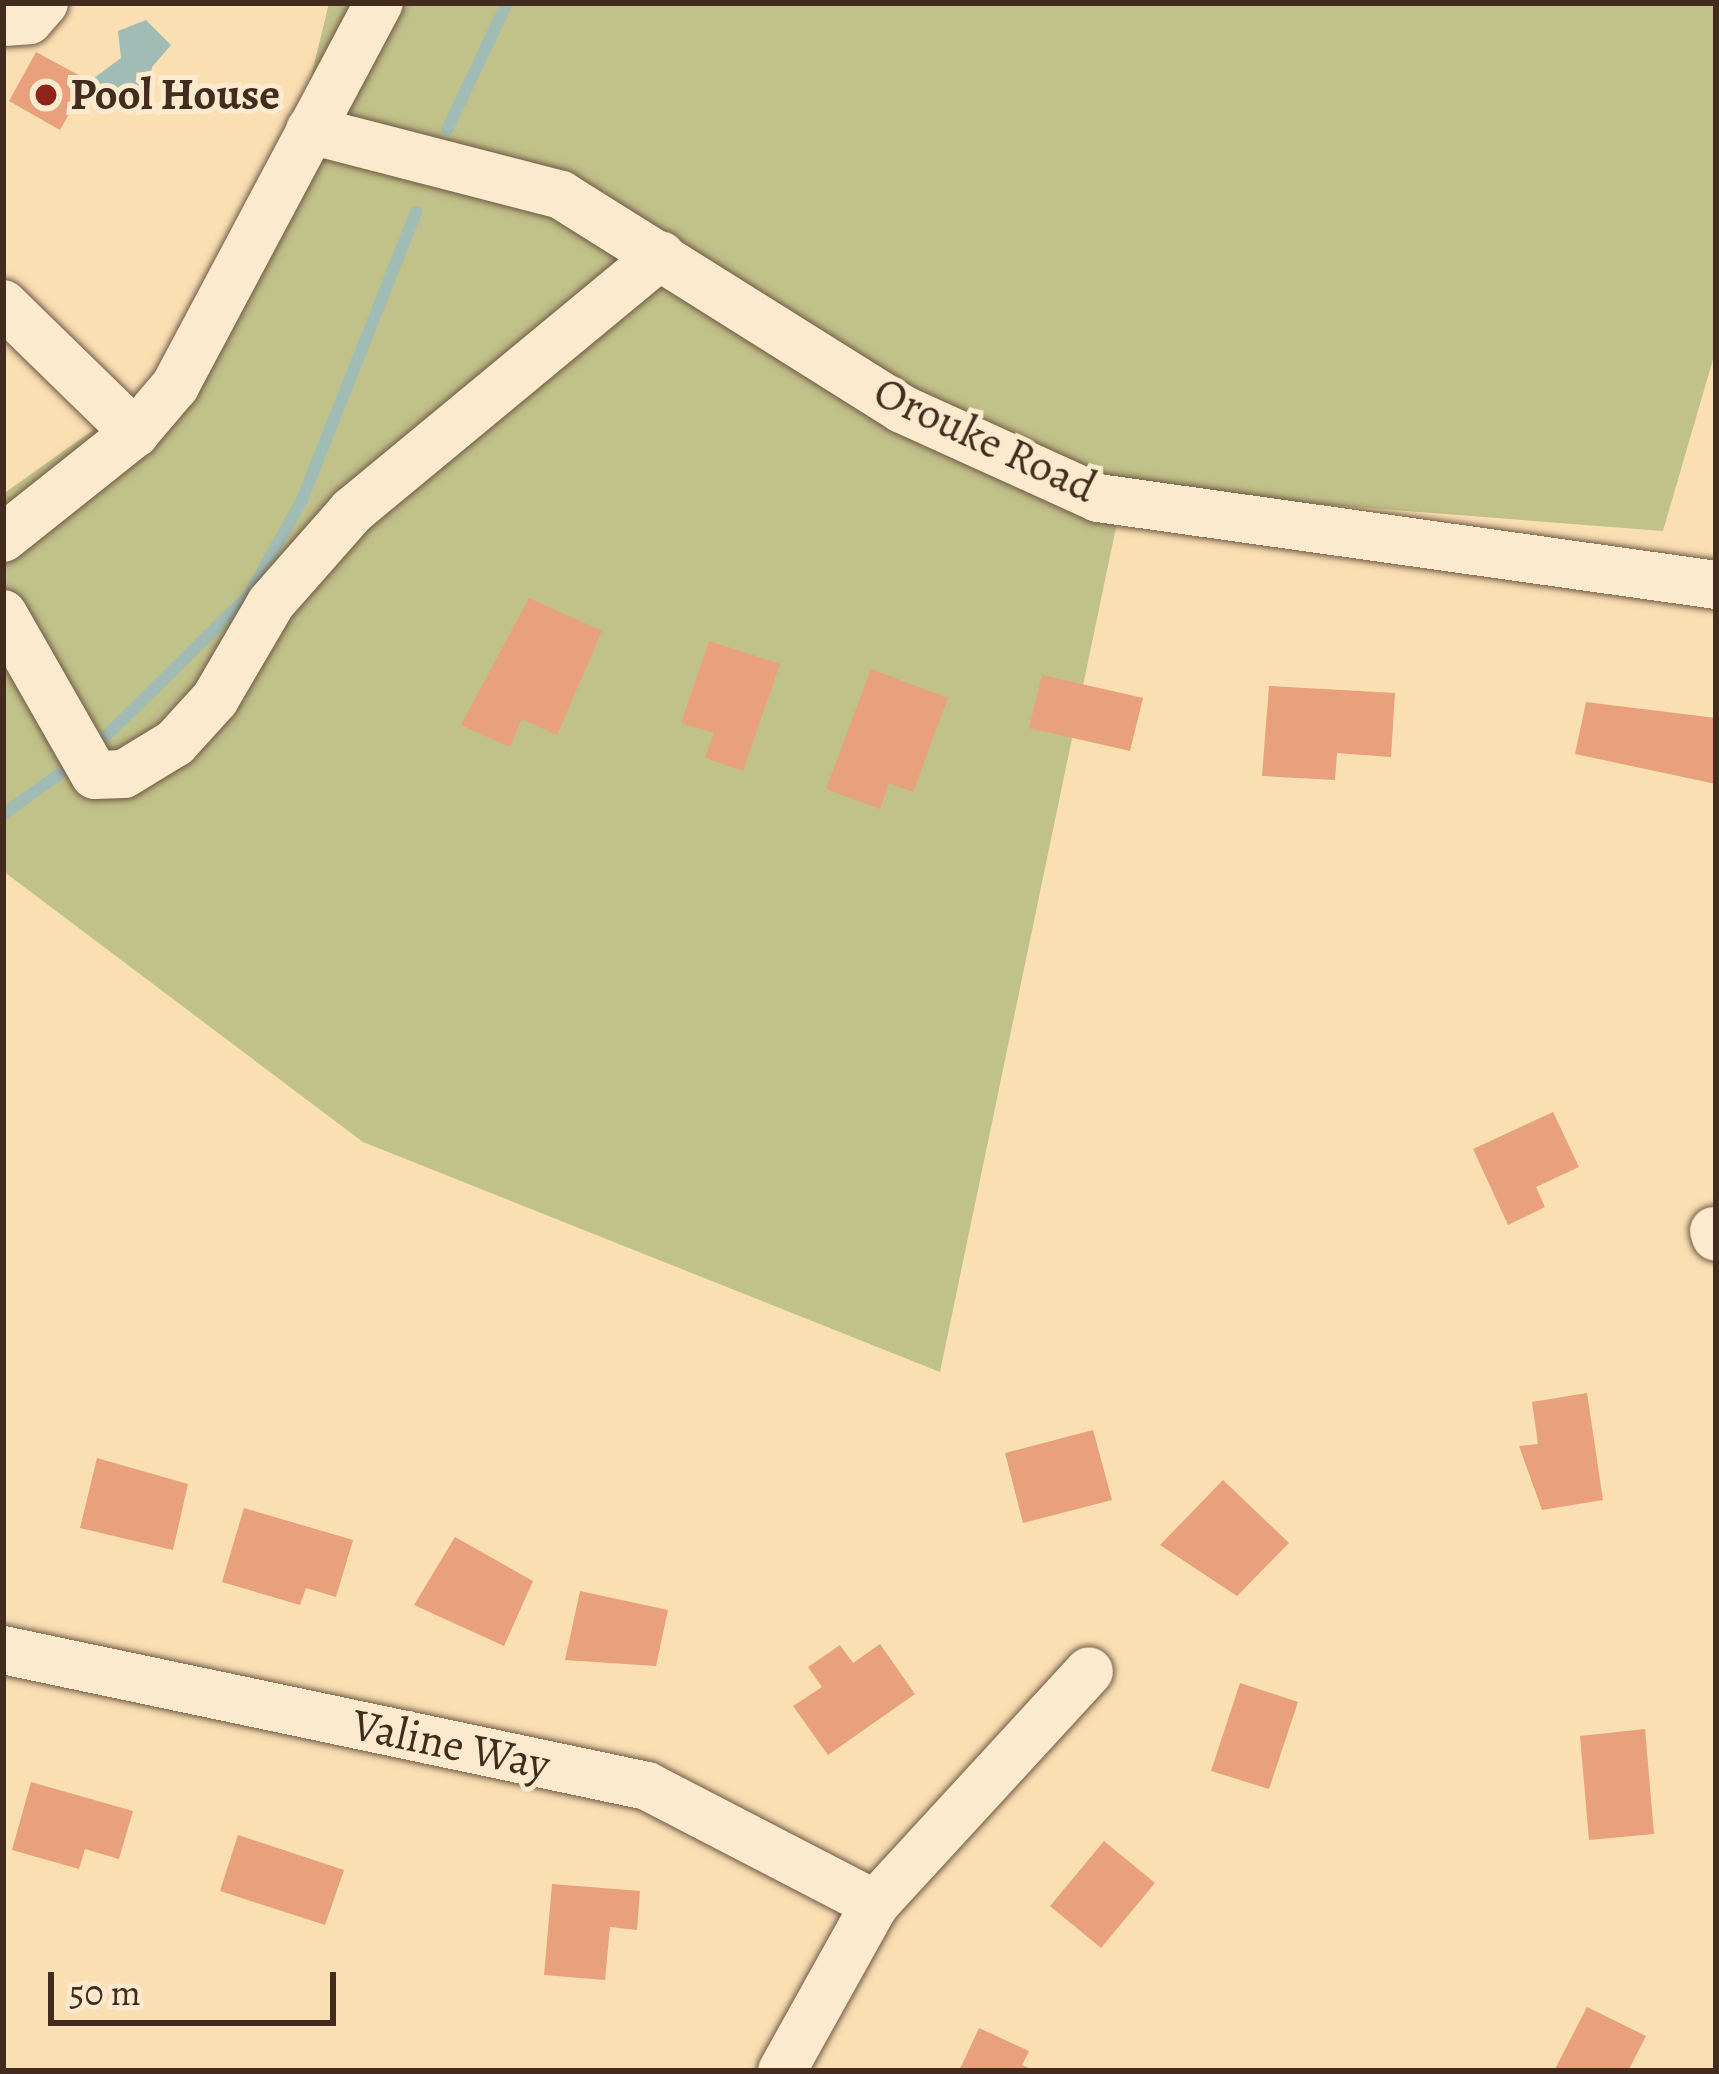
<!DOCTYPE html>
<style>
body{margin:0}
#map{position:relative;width:1719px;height:2074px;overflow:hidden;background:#fadfb3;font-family:Alegreya,serif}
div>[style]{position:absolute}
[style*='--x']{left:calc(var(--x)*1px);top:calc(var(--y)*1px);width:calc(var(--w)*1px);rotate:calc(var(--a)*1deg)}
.green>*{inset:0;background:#c1c18a}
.water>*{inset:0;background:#a1bbb5}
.stream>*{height:12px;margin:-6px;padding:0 6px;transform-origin:6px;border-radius:6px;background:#a1bbb5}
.building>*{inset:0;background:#e8a17c}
.roads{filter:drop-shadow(0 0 3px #715843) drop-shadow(0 0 3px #715843)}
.minor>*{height:48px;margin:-24px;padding:0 24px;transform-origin:24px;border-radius:24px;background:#fceace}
.dots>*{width:33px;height:33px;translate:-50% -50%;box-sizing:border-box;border:6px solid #fceace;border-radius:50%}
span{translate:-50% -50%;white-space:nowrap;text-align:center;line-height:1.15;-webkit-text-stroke:10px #fceace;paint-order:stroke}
.poi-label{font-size:45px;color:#432b1e;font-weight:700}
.left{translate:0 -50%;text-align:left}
.street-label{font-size:45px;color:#432b1e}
.frame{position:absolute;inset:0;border:6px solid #432b1e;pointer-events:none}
.scale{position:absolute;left:48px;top:1972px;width:288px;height:54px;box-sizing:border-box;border:6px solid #432b1e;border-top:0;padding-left:15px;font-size:36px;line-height:42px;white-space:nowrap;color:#432b1e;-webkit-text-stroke:9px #fceace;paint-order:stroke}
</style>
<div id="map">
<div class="green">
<div style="clip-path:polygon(329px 3px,1716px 3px,1716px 349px,1663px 531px,1124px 489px,940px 1372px,363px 1142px,3px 871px,3px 494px,172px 374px,301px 118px)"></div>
</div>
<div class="water">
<div style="clip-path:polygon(146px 20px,171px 45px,152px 67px,150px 96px,132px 107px,101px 97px,94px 78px,121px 58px,118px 31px)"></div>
</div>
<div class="stream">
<div style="--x:447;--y:130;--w:140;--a:-64.7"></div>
<div style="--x:91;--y:751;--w:222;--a:-44.6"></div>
<div style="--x:249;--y:595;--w:109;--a:-60.8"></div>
<div style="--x:302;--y:500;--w:310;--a:-68.4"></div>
<div style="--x:3;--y:814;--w:88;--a:-35.3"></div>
</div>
<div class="building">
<div style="clip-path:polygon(36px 52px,88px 80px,60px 130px,9px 101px)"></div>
<div style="clip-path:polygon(529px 598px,602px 631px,557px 735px,522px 719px,510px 747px,461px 725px)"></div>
<div style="clip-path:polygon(709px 641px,780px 664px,743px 771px,705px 758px,714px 733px,681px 723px)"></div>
<div style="clip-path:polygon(871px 669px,948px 698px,913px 792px,889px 783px,880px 809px,826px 789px)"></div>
<div style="clip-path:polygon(1042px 675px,1143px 698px,1130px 751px,1029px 728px)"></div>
<div style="clip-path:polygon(1269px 686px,1395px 693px,1391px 757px,1337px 753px,1335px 780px,1262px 776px)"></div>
<div style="clip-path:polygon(1586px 702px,1716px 718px,1716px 784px,1575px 754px)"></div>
<div style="clip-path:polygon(1553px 1112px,1579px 1167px,1536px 1187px,1545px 1207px,1508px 1225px,1473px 1149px)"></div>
<div style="clip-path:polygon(1587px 1393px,1603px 1500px,1542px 1510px,1519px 1446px,1538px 1444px,1532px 1402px)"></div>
<div style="clip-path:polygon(1093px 1430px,1112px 1500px,1023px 1523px,1005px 1453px)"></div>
<div style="clip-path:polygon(97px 1458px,188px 1484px,173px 1550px,80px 1528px)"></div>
<div style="clip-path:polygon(1223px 1480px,1289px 1543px,1237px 1596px,1160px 1545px)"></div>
<div style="clip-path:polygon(244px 1508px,353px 1540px,336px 1597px,306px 1588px,300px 1605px,222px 1582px)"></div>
<div style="clip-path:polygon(455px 1537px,533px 1581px,504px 1646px,414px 1605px)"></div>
<div style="clip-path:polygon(580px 1591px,668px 1610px,656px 1666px,565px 1660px)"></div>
<div style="clip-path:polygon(880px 1644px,915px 1694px,828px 1755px,793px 1706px,822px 1687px,808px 1667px,840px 1645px,853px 1663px)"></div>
<div style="clip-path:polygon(1240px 1683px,1298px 1702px,1269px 1789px,1211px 1771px)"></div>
<div style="clip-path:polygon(1645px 1729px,1654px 1834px,1589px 1840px,1580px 1736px)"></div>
<div style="clip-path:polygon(31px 1782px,133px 1811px,119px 1859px,85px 1849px,79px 1869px,12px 1850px)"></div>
<div style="clip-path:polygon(238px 1835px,344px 1870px,325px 1925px,220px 1891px)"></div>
<div style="clip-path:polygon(1104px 1841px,1155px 1883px,1101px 1948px,1050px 1906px)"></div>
<div style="clip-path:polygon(552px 1884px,640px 1891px,637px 1930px,610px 1927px,605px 1980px,544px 1975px)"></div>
<div style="clip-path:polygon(1587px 2007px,1646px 2036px,1628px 2071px,1554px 2071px)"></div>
<div style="clip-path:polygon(979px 2028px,1029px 2051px,1022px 2065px,1036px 2071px,959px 2071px)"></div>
</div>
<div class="roads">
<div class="minor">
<div style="--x:3;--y:22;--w:26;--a:-4"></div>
<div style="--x:29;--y:20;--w:23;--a:-49"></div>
<div style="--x:310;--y:130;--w:259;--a:14.5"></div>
<div style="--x:561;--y:195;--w:403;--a:32.1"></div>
<div style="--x:902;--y:409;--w:215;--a:24.4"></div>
<div style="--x:1098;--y:498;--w:624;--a:8.01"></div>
<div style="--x:3;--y:304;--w:185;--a:44.3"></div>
<div style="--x:3;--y:538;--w:169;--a:-38.5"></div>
<div style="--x:135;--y:433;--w:62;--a:-49.6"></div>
<div style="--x:175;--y:386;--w:434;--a:-62"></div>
<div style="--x:3;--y:614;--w:185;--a:60.3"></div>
<div style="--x:95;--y:775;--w:29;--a:-2"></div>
<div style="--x:124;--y:774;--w:60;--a:-31.3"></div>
<div style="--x:175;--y:743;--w:59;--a:-47.7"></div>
<div style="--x:215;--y:699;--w:111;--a:-59.7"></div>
<div style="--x:271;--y:603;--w:123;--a:-48.6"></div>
<div style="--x:352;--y:511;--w:401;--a:-39.6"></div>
<div style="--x:1714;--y:1231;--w:6;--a:72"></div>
<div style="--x:3;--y:1650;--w:658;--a:11.92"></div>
<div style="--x:647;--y:1786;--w:257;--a:27.4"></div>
<div style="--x:782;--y:2071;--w:191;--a:-60.9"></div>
<div style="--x:875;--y:1904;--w:316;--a:-47.4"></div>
</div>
</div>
<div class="dots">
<div style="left:46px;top:95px;background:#8f2418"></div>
</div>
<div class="poi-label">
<span class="left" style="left:70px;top:95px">Pool House</span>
</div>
<div class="street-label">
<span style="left:985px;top:440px;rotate:25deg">Orouke Road</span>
<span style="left:451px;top:1745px;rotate:12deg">Valine Way</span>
</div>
<div class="frame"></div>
<div class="scale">50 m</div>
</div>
